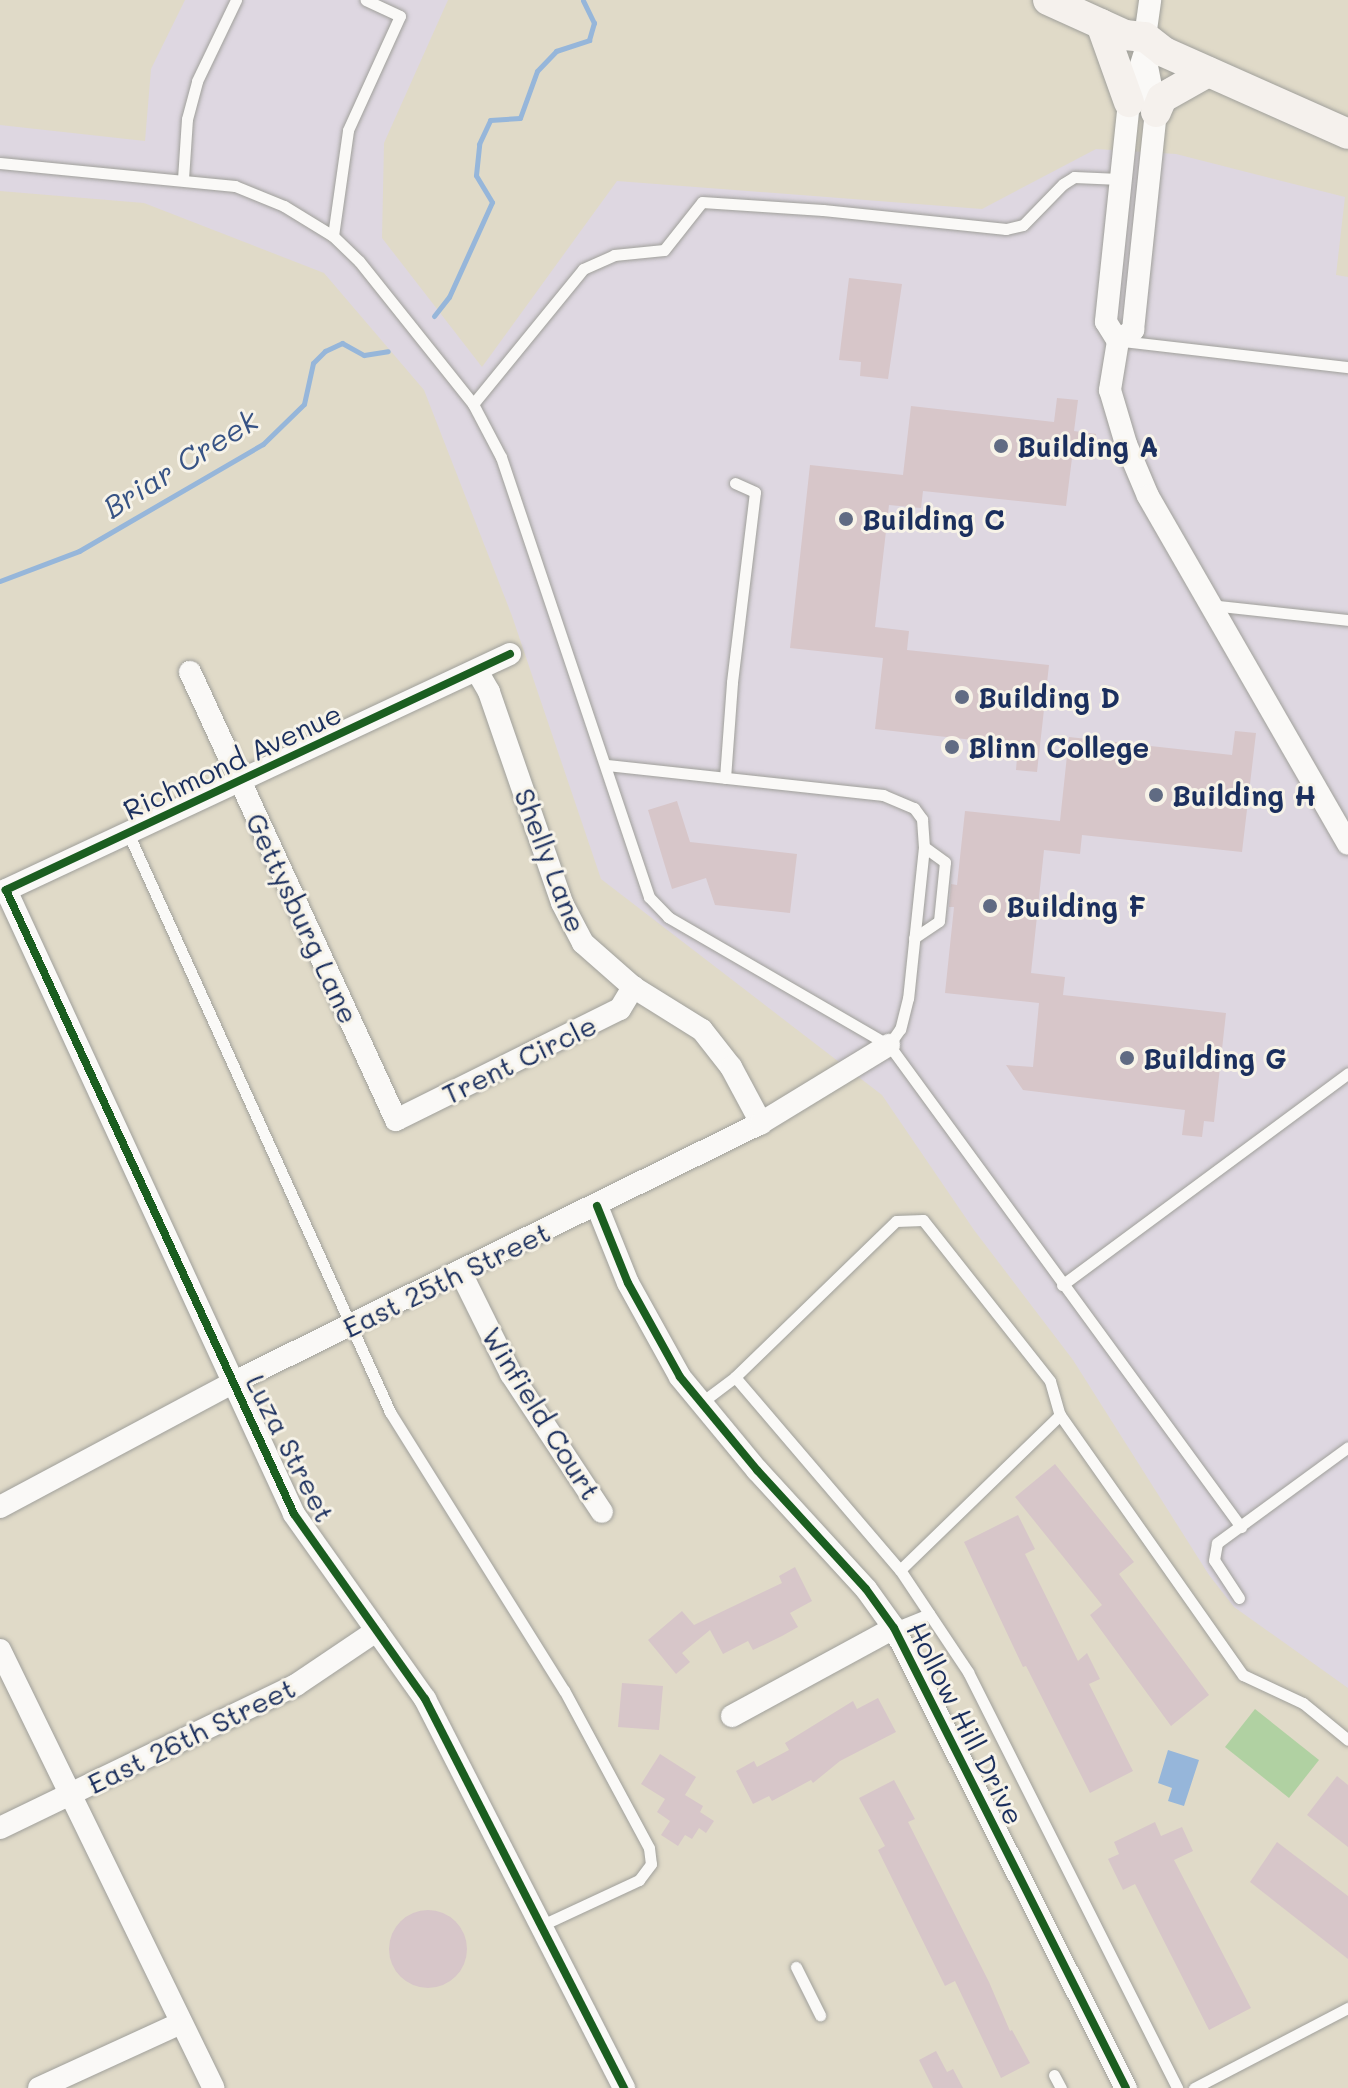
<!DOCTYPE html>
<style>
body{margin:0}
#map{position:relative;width:1348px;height:2088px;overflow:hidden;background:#e0dac8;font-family:Mali,sans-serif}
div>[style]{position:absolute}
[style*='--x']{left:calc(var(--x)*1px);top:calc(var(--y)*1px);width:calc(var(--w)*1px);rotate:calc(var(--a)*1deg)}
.built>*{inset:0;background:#ded7e1}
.green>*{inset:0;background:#b0d1a2}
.water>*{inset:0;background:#96b6da}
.stream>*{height:5px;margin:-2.5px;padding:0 2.5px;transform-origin:2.5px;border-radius:2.5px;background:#96b6da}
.building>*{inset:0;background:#d7c6c9}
.round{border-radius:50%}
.roads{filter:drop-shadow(0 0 2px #a0a09b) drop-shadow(0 0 2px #a0a09b)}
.service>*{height:11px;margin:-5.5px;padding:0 5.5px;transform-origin:5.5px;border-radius:5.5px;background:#faf9f7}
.minor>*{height:22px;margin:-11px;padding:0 11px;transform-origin:11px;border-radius:11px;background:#faf9f7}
.secondary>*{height:30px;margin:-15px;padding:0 15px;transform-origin:15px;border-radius:15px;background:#f5f1ed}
.cycleway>*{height:8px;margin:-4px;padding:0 4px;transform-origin:4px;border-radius:4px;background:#1b5e20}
.dots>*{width:22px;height:22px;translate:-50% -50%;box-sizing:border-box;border:4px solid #f7f3e8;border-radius:50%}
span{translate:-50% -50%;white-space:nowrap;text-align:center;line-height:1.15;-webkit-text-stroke:6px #f7f3e8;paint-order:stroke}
.poi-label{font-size:28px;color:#1b2f5e;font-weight:700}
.left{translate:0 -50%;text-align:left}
.street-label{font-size:28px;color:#1b2f5e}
.water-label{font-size:30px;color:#375385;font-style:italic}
</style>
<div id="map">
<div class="built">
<div style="clip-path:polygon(185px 0,448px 0,384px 143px,382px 238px,482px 367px,617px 181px,982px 209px,1096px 149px,1176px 154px,1345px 197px,1336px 275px,1348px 277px,1348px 1688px,1234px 1607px,1209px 1575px,1073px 1360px,974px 1230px,882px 1095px,601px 879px,512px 616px,424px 390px,324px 273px,144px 203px,0 191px,0 125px,145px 141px,151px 69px)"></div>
</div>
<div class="green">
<div style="clip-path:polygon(1255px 1709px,1319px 1760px,1289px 1798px,1225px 1747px)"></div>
</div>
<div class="water">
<div style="clip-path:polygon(1168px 1750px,1199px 1760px,1184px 1806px,1168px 1801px,1172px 1788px,1158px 1783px)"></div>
</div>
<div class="stream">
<div style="--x:434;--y:316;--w:24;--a:-52"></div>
<div style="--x:449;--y:297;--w:104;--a:-65.6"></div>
<div style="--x:492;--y:202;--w:31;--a:-121"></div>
<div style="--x:476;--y:175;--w:31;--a:-84"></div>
<div style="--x:479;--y:144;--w:26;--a:-65"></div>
<div style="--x:490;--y:120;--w:30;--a:-4"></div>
<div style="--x:520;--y:118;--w:50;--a:-70.1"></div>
<div style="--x:537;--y:71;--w:28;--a:-46"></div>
<div style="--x:556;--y:51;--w:35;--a:-18"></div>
<div style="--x:589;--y:40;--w:18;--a:-74"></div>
<div style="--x:594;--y:23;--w:25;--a:-116"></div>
<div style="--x:0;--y:581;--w:85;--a:-20.8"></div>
<div style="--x:79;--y:551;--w:213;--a:-30.2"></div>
<div style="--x:263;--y:444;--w:57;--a:-44.3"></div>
<div style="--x:304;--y:404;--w:42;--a:-77.6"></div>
<div style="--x:313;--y:363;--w:17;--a:-45"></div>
<div style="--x:325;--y:351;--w:19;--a:-25"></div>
<div style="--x:342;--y:343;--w:25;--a:29"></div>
<div style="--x:364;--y:355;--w:24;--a:-9"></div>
</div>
<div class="building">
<div style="clip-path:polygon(849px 278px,902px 284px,888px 379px,860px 376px,861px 362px,839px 360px)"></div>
<div style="clip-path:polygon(1057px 398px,1078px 400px,1074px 431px,1096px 434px,1094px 460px,1072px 458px,1066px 506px,923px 491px,921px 508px,889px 505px,875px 627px,909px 631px,907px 650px,1049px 665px,1037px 772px,1016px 770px,1018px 745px,875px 729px,883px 658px,790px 648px,810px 465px,903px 475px,911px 406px,1054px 422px)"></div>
<div style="clip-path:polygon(1235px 731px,1256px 733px,1242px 852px,1082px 835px,1080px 854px,1044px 850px,1031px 973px,1065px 977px,1063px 995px,1226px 1013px,1214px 1122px,1204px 1121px,1202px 1137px,1182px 1135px,1185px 1110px,1023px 1090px,1006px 1065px,1033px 1067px,1039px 1003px,945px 993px,954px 907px,949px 907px,951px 884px,957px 885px,965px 811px,1060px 821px,1069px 737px,1232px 755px)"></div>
<div style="clip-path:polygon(677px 801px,690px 842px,797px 854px,790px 913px,715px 905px,706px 878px,672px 889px,648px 810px)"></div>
<div style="clip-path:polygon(1055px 1464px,1134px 1562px,1119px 1574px,1209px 1695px,1171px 1726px,1090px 1615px,1102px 1605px,1015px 1497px)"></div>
<div style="clip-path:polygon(1018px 1515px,1035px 1549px,1025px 1554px,1078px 1661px,1087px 1653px,1100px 1679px,1089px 1684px,1133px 1771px,1090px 1793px,1026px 1666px,1023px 1667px,964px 1542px)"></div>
<div style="clip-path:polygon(795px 1567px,812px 1601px,790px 1613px,798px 1627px,782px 1636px,753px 1650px,748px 1641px,723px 1654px,710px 1630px,682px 1653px,690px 1662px,676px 1674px,648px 1640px,682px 1611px,694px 1625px,782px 1583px,779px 1576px)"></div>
<div style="clip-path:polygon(622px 1683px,663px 1686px,659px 1730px,618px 1727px)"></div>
<div style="clip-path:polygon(878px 1698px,896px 1732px,840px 1761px,813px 1783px,811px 1780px,772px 1801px,769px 1796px,753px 1804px,736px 1771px,754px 1761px,757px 1767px,789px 1750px,785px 1743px,853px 1701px,857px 1709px)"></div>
<div style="clip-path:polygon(660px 1754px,696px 1777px,685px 1795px,703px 1806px,700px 1812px,714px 1821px,706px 1833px,699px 1828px,692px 1839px,685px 1835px,678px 1846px,661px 1835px,670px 1821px,657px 1812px,665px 1799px,641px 1784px)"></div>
<div style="clip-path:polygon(1337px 1776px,1348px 1785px,1348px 1847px,1307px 1815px)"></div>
<div style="clip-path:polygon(894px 1780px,915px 1819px,908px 1822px,989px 1982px,1010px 2031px,1012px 2030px,1030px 2063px,1001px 2078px,955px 1981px,945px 1986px,878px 1850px,885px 1846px,859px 1798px)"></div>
<div style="clip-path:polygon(1155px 1822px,1161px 1836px,1182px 1827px,1193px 1851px,1174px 1860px,1251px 2008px,1209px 2030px,1135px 1884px,1123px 1890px,1108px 1859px,1119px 1854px,1114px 1842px)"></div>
<div style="clip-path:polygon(1277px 1842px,1348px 1896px,1348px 1959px,1250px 1882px)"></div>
<div class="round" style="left:389px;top:1910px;width:78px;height:78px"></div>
<div style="clip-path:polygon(936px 2051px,947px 2072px,953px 2069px,963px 2088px,933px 2088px,919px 2060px)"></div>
</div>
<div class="roads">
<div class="service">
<div style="--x:0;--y:163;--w:236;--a:5.6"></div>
<div style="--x:235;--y:186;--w:53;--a:22.2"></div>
<div style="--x:284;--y:206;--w:57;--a:31.5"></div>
<div style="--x:333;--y:236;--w:36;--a:44"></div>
<div style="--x:359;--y:261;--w:183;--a:51.4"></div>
<div style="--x:473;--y:404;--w:60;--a:62.2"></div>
<div style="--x:501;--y:457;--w:464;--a:71.4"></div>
<div style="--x:649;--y:897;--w:28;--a:46"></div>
<div style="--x:668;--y:917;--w:255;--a:30.1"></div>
<div style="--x:889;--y:1045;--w:597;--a:53.86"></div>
<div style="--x:183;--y:179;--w:60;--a:-86.2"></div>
<div style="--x:187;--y:119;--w:39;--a:-75"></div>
<div style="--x:197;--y:81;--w:90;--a:-64.3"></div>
<div style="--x:333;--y:236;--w:107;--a:-81.9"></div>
<div style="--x:348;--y:130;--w:125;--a:-65.5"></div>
<div style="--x:400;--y:16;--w:38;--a:-155"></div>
<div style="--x:1122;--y:341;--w:227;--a:6.6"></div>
<div style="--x:473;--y:404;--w:174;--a:-50.8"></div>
<div style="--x:583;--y:269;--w:34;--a:-24"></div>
<div style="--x:614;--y:255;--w:50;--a:-5.7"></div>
<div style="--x:664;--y:250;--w:61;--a:-51.6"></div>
<div style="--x:702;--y:202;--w:121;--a:3.8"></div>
<div style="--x:823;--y:210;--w:184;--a:5.9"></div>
<div style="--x:1006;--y:229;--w:17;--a:-13"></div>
<div style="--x:1023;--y:225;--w:57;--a:-45.7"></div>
<div style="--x:1063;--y:184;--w:13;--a:-32"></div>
<div style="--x:1074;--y:177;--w:47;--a:2.4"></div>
<div style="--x:1210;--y:605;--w:139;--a:6.2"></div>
<div style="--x:607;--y:765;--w:278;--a:6.2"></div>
<div style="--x:883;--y:795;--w:34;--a:23"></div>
<div style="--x:914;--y:808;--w:14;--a:54"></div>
<div style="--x:922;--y:819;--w:28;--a:86"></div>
<div style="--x:924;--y:847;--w:152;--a:96"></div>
<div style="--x:908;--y:998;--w:32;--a:104"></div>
<div style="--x:900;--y:1029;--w:19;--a:125"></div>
<div style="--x:725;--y:778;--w:96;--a:-85.8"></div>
<div style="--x:732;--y:682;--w:191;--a:-83.1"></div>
<div style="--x:755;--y:492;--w:22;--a:-156"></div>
<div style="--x:128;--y:833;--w:636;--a:65.65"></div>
<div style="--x:390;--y:1412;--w:328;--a:58"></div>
<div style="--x:564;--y:1690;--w:179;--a:61.7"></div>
<div style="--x:649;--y:1848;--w:16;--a:83"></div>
<div style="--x:651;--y:1864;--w:20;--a:127"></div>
<div style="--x:639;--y:1880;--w:109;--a:155.1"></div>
<div style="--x:914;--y:938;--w:30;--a:-34"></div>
<div style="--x:939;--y:921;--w:59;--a:-84.2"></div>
<div style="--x:945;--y:862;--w:26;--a:-144"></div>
<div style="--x:1062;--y:1285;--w:356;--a:-36.5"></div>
<div style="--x:735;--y:1377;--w:254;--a:49.5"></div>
<div style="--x:900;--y:1570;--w:123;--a:56.3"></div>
<div style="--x:968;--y:1672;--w:466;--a:63.3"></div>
<div style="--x:702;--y:1402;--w:41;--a:-37.1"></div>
<div style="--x:735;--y:1377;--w:224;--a:-44.1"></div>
<div style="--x:896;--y:1221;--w:27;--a:-2"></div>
<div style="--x:923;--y:1220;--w:205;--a:51.7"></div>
<div style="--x:1050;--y:1381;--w:35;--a:74"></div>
<div style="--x:1060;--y:1415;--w:318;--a:54.9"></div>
<div style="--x:1243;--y:1675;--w:66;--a:25"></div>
<div style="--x:1303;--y:1703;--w:58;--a:39.4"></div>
<div style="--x:900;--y:1570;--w:223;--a:-44.1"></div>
<div style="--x:1239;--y:1598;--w:45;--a:-123.3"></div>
<div style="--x:1214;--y:1560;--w:17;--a:-80"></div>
<div style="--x:1217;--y:1543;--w:162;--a:-36.2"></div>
<div style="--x:894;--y:1628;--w:38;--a:-22"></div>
<div style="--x:796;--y:1967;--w:54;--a:63.4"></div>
<div style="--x:1054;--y:2075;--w:15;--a:62"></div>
<div style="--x:1194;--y:2088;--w:174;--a:-27.5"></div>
</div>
<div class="minor">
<div style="--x:1145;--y:37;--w:37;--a:-82"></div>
<div style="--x:1145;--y:52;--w:52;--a:107.7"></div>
<div style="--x:1129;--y:102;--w:221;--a:96"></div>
<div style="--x:1106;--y:322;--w:22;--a:58"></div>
<div style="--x:1118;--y:341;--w:50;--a:99.3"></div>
<div style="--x:1110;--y:390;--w:56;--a:73.5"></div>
<div style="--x:1126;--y:444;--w:56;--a:67.1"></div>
<div style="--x:1148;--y:496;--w:401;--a:60.1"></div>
<div style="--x:1118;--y:341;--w:19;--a:-36"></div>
<div style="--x:1133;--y:330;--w:219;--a:-84"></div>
<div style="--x:1156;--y:112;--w:57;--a:-101.1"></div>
<div style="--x:510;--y:654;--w:557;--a:154.91"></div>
<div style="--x:6;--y:890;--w:687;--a:65.22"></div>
<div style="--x:294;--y:1514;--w:227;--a:54.7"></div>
<div style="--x:425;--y:1699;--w:437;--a:62.9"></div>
<div style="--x:477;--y:671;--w:24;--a:60"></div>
<div style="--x:489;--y:692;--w:223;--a:70.9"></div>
<div style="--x:562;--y:903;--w:45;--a:62.3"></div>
<div style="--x:583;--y:943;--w:67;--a:41.3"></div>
<div style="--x:633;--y:987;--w:81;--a:31.9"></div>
<div style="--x:702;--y:1030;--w:47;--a:51.9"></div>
<div style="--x:731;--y:1067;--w:64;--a:61.8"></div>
<div style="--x:190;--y:672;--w:493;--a:65.3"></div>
<div style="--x:396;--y:1120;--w:250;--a:-26.4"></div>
<div style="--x:620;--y:1009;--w:26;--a:-59"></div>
<div style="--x:597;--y:1206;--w:83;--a:68.1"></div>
<div style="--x:628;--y:1283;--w:107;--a:61"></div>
<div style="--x:680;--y:1377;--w:121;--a:50.4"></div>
<div style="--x:757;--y:1470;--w:161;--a:47.5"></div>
<div style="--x:866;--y:1589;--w:48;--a:54.3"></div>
<div style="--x:894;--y:1628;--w:515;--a:63.24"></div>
<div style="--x:460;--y:1271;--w:115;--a:63.7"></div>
<div style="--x:511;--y:1374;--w:165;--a:56.6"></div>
<div style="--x:0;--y:1507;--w:263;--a:-28.1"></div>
<div style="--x:232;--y:1383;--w:589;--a:-26.17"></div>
<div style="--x:761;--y:1123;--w:150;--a:-31.4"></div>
<div style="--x:0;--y:1650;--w:487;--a:64"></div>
<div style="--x:732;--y:1716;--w:184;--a:-28.5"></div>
<div style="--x:0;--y:1828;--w:329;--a:-25.8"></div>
<div style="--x:296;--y:1685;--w:97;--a:-34"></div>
<div style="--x:39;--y:2088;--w:156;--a:-24.6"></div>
</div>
<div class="secondary">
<div style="--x:1048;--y:0;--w:85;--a:24.4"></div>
<div style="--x:1125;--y:35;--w:20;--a:6"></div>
<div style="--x:1145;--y:37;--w:24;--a:38"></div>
<div style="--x:1164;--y:52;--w:201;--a:24"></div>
<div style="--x:1101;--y:24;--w:83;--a:70.3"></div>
<div style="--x:1156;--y:112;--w:15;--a:-67"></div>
<div style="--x:1162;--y:98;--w:53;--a:-29.5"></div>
</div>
</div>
<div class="cycleway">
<div style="--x:510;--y:654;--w:557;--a:154.91"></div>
<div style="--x:6;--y:890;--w:687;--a:65.22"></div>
<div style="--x:294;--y:1514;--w:227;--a:54.7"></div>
<div style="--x:425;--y:1699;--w:437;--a:62.9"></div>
<div style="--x:597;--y:1206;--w:83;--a:68.1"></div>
<div style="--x:628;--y:1283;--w:107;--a:61"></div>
<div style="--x:680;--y:1377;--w:121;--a:50.4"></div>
<div style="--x:757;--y:1470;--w:161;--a:47.5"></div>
<div style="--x:866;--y:1589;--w:48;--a:54.3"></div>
<div style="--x:894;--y:1628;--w:515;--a:63.24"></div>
</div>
<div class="dots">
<div style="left:1001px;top:446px;background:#606b83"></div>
<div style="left:846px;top:519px;background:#606b83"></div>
<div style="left:962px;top:697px;background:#606b83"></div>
<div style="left:952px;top:747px;background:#606b83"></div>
<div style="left:1156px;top:795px;background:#606b83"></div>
<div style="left:990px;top:906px;background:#606b83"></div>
<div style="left:1127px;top:1058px;background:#606b83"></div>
</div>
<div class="poi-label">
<span class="left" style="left:1017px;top:446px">Building A</span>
<span class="left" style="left:862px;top:519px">Building C</span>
<span class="left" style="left:978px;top:697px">Building D</span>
<span class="left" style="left:968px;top:747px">Blinn College</span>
<span class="left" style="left:1172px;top:795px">Building H</span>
<span class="left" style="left:1006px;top:906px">Building F</span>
<span class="left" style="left:1143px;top:1058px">Building G</span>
</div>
<div class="street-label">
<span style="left:232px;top:761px;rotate:-25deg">Richmond Avenue</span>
<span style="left:551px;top:860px;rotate:69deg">Shelly Lane</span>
<span style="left:303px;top:918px;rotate:65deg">Gettysburg Lane</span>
<span style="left:519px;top:1059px;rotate:-26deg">Trent Circle</span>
<span style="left:446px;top:1279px;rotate:-26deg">East 25th Street</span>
<span style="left:542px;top:1413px;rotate:58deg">Winfield Court</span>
<span style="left:291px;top:1448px;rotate:63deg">Luza Street</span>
<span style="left:966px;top:1723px;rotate:63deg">Hollow Hill Drive</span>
<span style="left:191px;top:1735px;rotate:-26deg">East 26th Street</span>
</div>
<div class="water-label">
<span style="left:180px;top:463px;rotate:-32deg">Briar Creek</span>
</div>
</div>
